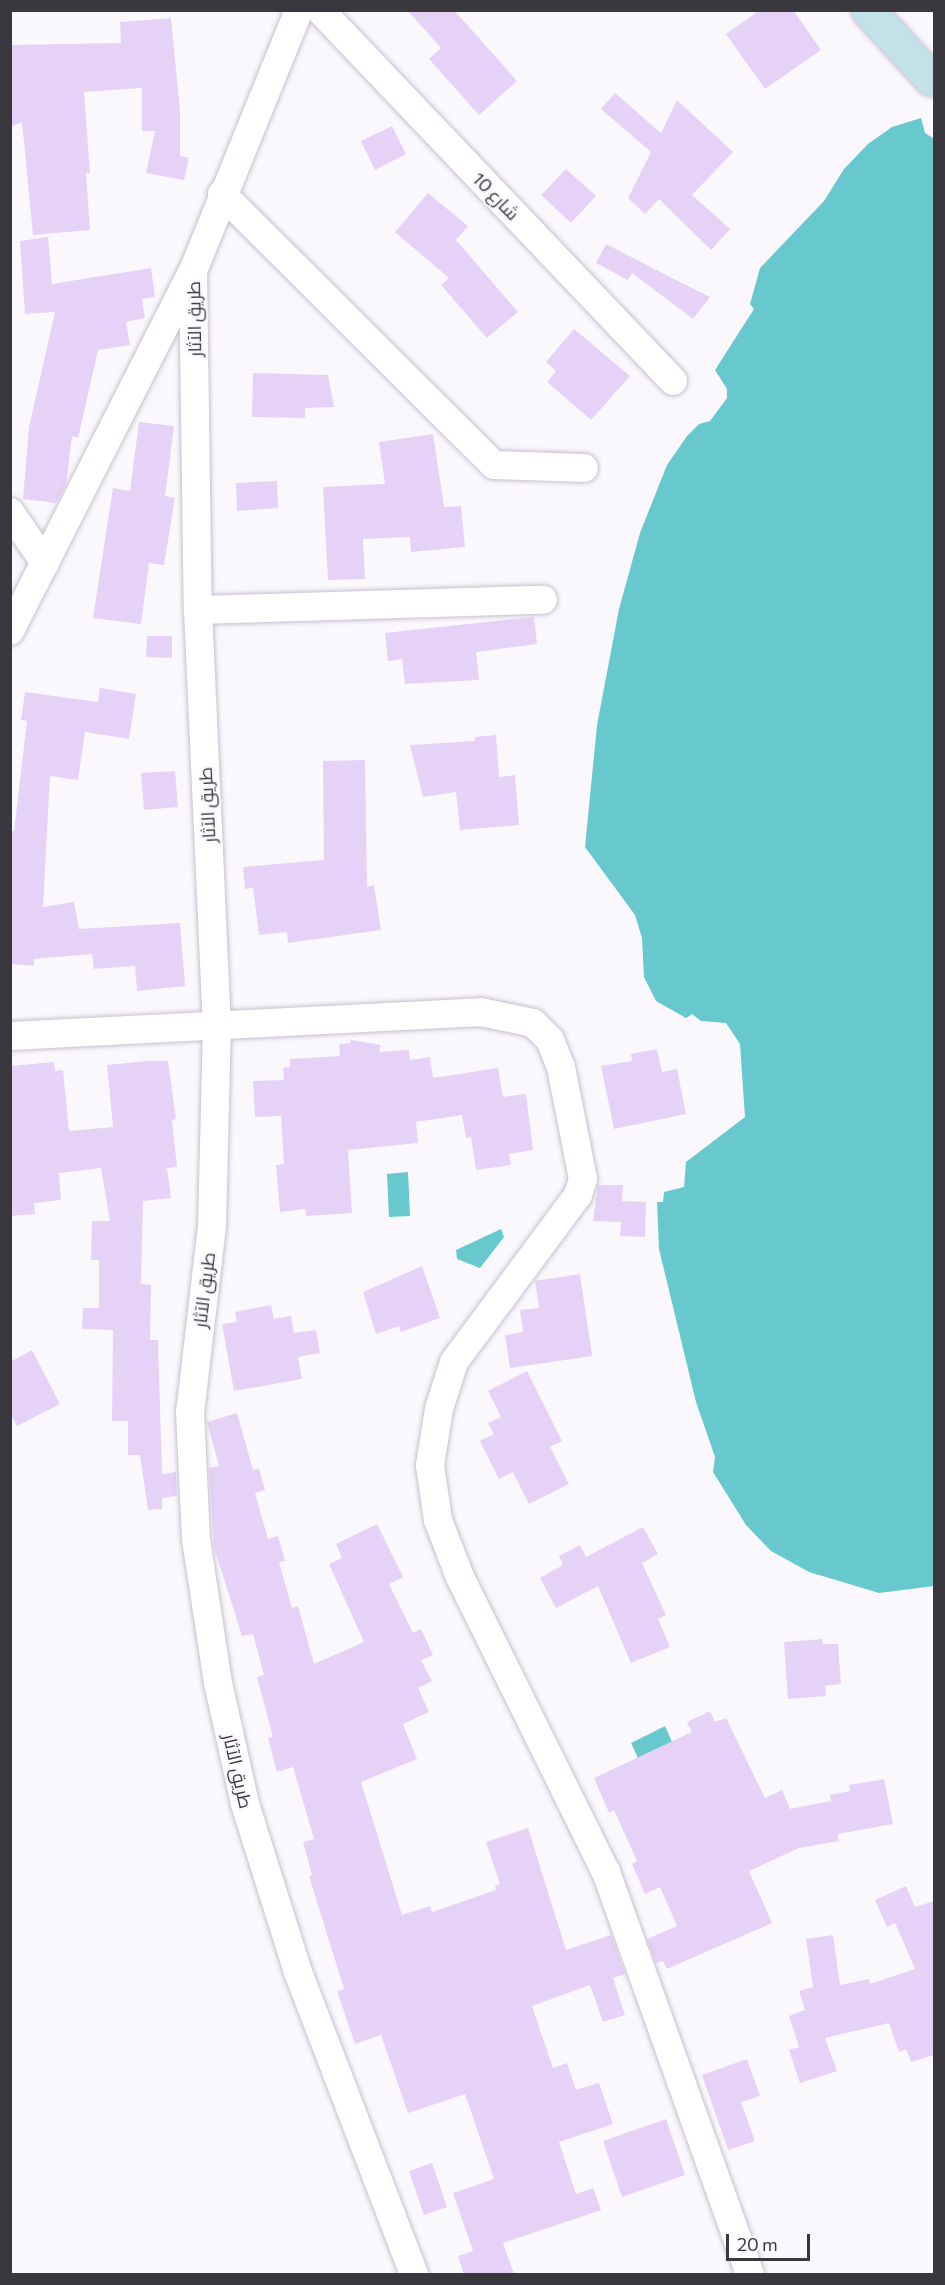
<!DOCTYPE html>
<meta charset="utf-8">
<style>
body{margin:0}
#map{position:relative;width:945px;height:2285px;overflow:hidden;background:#faf8fc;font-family:Commissioner,Cairo,sans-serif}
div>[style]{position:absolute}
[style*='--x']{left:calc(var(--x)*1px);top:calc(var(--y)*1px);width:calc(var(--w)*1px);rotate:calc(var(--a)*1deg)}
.water>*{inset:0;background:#67c9ce}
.building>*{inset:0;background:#e6d2f7}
.roads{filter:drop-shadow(0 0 2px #c8bed1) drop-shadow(0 0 2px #c8bed1)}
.street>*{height:28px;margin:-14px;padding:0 14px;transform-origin:14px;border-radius:14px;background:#fff}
.secondary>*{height:33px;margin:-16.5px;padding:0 16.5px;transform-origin:16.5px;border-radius:16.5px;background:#c3e1e8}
span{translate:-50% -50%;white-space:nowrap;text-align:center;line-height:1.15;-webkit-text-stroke:4.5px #faf8fc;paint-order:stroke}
.street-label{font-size:18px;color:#3b373e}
.frame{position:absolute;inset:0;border:12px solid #3b373e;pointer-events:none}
.scale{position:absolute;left:726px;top:2234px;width:84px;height:27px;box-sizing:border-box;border:3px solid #3b373e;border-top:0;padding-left:8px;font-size:18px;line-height:21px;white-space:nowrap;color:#3b373e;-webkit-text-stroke:4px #faf8fc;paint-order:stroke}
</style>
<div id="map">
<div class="water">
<div style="clip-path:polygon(921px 118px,925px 133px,934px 139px,934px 1586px,879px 1593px,809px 1572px,771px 1551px,746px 1525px,713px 1472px,715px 1457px,696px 1402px,659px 1249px,657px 1202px,663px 1202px,664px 1192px,684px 1187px,686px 1162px,745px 1117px,740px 1044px,726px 1023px,701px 1021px,692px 1014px,686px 1018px,656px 1001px,644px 977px,642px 938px,635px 915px,585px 847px,597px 725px,619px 609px,640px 533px,667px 465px,687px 436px,699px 424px,710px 421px,727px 398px,727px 389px,715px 370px,754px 309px,750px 304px,760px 268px,824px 201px,844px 169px,868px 144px,892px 127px)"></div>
<div style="clip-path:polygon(408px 1172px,410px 1216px,389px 1217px,387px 1174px)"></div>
<div style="clip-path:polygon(501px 1229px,504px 1237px,480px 1268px,457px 1259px,456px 1250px)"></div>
<div style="clip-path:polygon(665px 1726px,672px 1742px,638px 1758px,631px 1743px)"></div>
</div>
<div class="building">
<div style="clip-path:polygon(407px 10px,454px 10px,517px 81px,479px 115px,429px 59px,441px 48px)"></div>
<div style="clip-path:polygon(760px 10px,793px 10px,821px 50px,765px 89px,726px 34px)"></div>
<div style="clip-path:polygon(171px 18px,180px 111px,180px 156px,189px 158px,184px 180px,146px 173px,155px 131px,142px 131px,142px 88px,84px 92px,90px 173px,86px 173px,90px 230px,33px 235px,22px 122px,10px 127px,10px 45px,121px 43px,120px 22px)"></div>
<div style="clip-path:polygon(615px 93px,661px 133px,677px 100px,733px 152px,692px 195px,730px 229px,711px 250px,659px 199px,645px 214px,628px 198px,651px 152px,601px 109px)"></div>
<div style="clip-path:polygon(392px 126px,406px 154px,375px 170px,361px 141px)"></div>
<div style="clip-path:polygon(566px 169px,596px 196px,571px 223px,541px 195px)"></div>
<div style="clip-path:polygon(428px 193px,468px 226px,456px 240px,518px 312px,487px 338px,441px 285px,449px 278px,395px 232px)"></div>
<div style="clip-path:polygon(48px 237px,52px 284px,151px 268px,155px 297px,142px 299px,145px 318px,126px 322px,130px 345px,98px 350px,78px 438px,72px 436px,66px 485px,56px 503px,23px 499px,29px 427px,55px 312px,25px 314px,20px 241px)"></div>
<div style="clip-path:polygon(606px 244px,674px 279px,710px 297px,693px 319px,632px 273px,628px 280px,596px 263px)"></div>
<div style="clip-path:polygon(574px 329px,630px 376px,591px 420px,547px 382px,556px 371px,546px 362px)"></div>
<div style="clip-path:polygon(253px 373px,328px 375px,334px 407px,305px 408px,305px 418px,252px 417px)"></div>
<div style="clip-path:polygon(139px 422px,174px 426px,165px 496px,175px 498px,164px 565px,149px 563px,141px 624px,93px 618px,113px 488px,130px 491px)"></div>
<div style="clip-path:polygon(433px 434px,444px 507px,461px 506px,465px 547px,411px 552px,410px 537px,363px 539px,365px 579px,328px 580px,323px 487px,385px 484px,379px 442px)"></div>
<div style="clip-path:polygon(277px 481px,278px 508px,237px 511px,236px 483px)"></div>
<div style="clip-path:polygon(534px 617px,537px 644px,476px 652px,479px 680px,405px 684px,402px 659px,388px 661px,385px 633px)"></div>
<div style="clip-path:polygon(147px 636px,172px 636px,172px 658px,146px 657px)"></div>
<div style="clip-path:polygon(100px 688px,136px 694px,129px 739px,85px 732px,78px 780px,50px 776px,43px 907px,74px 902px,79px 929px,180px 923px,185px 986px,137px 991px,135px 966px,94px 969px,92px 954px,34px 959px,34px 966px,10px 964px,10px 831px,14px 831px,27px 721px,21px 720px,25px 692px,98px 702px)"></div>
<div style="clip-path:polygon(496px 735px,499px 777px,515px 775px,519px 825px,460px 830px,456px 792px,423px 797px,410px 745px,475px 741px,475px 737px)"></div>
<div style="clip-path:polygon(365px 760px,367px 887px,374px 885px,381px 930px,288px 943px,287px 932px,259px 935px,253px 888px,245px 889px,243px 867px,324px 860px,323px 761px)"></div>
<div style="clip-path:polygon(175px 771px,178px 807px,144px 810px,141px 773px)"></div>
<div style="clip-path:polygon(351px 1040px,381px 1045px,379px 1052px,409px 1050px,410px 1060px,430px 1057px,433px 1078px,498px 1068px,503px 1097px,526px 1094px,533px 1150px,509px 1154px,511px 1165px,476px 1170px,471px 1137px,466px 1138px,462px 1115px,416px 1122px,418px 1143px,348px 1150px,352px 1213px,306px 1216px,305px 1209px,280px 1212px,276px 1165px,284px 1164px,281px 1116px,255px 1117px,253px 1081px,284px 1080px,283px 1068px,290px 1067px,290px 1059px,340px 1056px,339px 1044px,350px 1043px)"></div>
<div style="clip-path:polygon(657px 1049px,662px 1072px,677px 1069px,686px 1114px,614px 1129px,601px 1066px,632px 1061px,631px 1054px)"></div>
<div style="clip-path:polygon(147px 1061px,168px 1061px,176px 1119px,172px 1120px,177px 1167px,167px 1168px,171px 1198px,143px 1201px,141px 1284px,151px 1285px,150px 1340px,158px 1340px,162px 1474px,176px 1472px,177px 1496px,162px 1498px,162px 1509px,148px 1510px,140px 1455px,128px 1455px,128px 1421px,112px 1421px,113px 1330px,82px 1329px,83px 1308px,99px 1308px,99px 1260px,91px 1260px,92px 1221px,110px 1221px,101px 1168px,59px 1173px,61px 1200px,34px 1203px,35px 1214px,10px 1216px,10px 1066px,54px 1062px,55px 1071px,63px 1070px,69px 1131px,113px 1127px,107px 1065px)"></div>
<div style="clip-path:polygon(598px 1185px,623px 1185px,622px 1201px,646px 1202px,645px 1237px,620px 1236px,621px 1222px,593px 1221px)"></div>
<div style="clip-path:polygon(422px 1266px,440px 1318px,401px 1332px,399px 1326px,376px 1334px,363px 1292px)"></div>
<div style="clip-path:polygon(580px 1274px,592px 1356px,510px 1368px,505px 1335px,523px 1332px,520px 1310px,539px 1308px,535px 1281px)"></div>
<div style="clip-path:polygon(271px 1305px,274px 1319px,291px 1316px,294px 1333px,316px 1330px,320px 1353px,298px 1357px,302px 1379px,234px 1391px,222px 1324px,237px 1322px,235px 1312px)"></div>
<div style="clip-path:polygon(32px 1350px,60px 1404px,17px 1426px,10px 1413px,10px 1362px)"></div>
<div style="clip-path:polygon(527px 1371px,562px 1441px,550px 1447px,569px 1484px,529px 1504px,513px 1472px,499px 1479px,480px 1441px,494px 1434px,488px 1423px,501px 1417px,488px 1391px)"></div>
<div style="clip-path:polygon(237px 1413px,253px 1470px,259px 1469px,265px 1490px,255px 1493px,268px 1539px,278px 1536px,285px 1561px,279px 1562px,292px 1608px,298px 1606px,314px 1664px,364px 1642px,329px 1564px,342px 1558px,336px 1544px,377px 1524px,403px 1577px,389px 1584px,413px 1633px,421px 1629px,433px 1655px,421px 1660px,432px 1681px,418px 1688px,429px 1712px,403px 1724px,417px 1759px,361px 1782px,402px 1915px,430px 1906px,432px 1912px,496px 1890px,495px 1886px,500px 1884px,486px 1842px,528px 1828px,566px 1950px,611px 1935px,625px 1974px,613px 1978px,625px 2015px,603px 2022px,590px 1985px,532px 2006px,553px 2068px,567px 2063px,576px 2090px,599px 2083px,613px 2124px,559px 2142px,576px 2194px,593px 2188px,601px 2210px,503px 2243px,514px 2274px,464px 2274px,458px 2256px,473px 2251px,453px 2193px,494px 2179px,465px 2094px,408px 2113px,381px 2035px,355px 2044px,337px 1991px,344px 1989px,309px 1876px,312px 1875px,303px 1842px,314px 1839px,293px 1767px,277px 1772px,268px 1738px,273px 1737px,257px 1677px,264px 1675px,253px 1634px,242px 1636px,214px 1547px,209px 1468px,219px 1466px,207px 1422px)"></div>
<div style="clip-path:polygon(643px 1527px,658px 1554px,642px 1563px,666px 1615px,658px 1619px,670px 1647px,631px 1663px,598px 1586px,556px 1608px,540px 1578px,563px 1565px,559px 1556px,580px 1545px,586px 1557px)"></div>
<div style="clip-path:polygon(822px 1639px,823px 1644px,838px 1644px,841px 1684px,825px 1686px,826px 1696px,788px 1699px,784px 1642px)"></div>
<div style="clip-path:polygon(710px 1711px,715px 1722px,726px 1718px,765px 1798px,782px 1790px,790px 1809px,831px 1801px,830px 1795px,850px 1791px,849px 1785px,884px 1779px,893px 1824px,838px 1834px,839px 1841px,799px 1848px,749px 1871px,772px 1923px,667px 1969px,663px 1961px,656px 1963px,647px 1939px,677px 1926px,660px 1887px,645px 1894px,632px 1864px,637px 1861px,614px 1810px,609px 1813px,594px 1778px,692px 1732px,687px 1722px)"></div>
<div style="clip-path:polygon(906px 1886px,915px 1907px,934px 1901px,934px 2055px,911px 2062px,906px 2049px,899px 2052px,889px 2023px,825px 2038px,837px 2071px,800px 2083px,789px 2050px,799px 2047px,789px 2016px,805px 2010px,799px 1991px,813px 1987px,806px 1939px,833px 1935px,840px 1985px,869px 1979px,870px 1984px,915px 1969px,895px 1923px,887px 1927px,875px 1900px)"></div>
<div style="clip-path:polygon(747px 2059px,760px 2096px,741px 2102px,755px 2141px,728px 2150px,702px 2075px)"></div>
<div style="clip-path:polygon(666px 2119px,685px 2175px,622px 2197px,603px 2141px)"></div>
<div style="clip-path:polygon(432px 2163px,447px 2207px,424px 2215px,409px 2171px)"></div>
</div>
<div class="roads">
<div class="street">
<div style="--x:320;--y:10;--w:512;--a:46.42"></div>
<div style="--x:222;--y:194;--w:384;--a:44.9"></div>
<div style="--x:494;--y:465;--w:90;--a:1.9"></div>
<div style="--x:193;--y:271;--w:339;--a:89.2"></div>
<div style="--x:198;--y:610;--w:413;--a:87.4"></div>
<div style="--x:217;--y:1023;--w:203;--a:91.4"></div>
<div style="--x:212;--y:1226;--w:187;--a:96.7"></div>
<div style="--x:190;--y:1412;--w:127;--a:87.3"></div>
<div style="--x:196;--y:1539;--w:146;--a:81.3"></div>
<div style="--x:218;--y:1683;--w:124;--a:77.4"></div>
<div style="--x:245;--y:1804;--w:176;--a:72.5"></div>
<div style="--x:298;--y:1972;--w:324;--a:69"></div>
<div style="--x:10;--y:512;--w:62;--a:55.5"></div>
<div style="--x:198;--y:610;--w:345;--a:-1.7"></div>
<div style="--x:10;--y:631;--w:404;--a:-63.1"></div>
<div style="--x:193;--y:271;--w:282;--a:-67.9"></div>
<div style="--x:10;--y:1036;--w:472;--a:-2.9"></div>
<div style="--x:481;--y:1012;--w:53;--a:11.9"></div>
<div style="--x:533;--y:1023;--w:24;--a:45"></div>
<div style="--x:550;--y:1040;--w:29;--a:68"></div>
<div style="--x:561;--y:1067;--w:114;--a:78.9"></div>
<div style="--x:583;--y:1179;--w:17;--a:107"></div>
<div style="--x:578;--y:1195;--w:208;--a:126.6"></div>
<div style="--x:454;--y:1362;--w:49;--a:107.7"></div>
<div style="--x:439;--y:1409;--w:57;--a:99.1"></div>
<div style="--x:430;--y:1465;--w:56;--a:81.7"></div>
<div style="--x:438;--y:1520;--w:61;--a:68.9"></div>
<div style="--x:460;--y:1577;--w:329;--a:63.7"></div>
<div style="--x:606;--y:1872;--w:427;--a:70.3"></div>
</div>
<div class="secondary">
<div style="--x:868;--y:10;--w:93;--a:47.6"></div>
</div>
</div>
<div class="street-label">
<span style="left:496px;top:196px;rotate:46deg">شارع 10</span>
<span style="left:194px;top:319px;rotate:-91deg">طريق الآثار</span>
<span style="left:207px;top:805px;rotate:-93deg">طريق الآثار</span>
<span style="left:204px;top:1290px;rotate:-83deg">طريق الآثار</span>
<span style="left:238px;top:1771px;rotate:77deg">طريق الآثار</span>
</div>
<div class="frame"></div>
<div class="scale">20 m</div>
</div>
